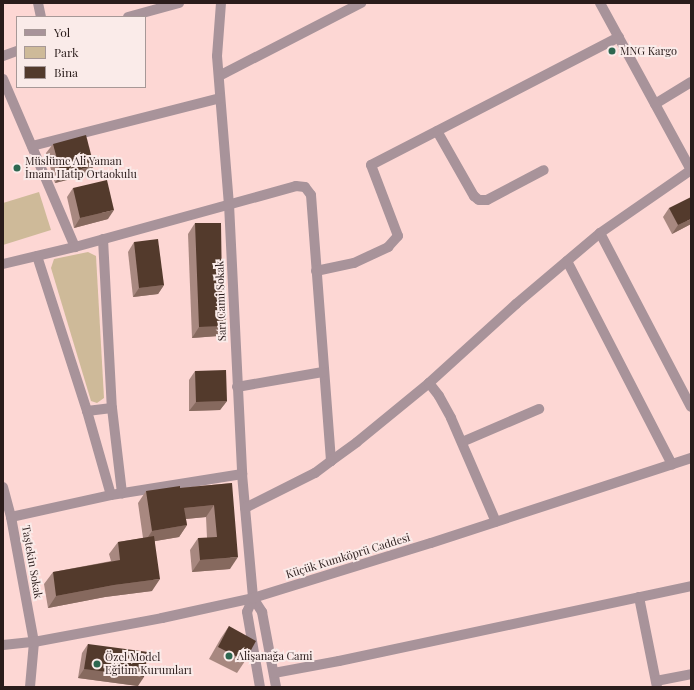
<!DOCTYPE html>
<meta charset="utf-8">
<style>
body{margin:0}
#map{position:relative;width:694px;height:690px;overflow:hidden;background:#fdd7d4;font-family:"Playfair Display",serif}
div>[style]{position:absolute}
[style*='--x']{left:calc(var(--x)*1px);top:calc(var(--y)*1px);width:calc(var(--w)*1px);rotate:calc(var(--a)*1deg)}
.green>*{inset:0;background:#ceba99}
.minor>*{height:10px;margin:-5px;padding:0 5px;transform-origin:5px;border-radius:5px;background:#a8939a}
.wall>*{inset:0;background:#a88880}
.shaded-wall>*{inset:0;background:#86695e}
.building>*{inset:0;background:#533a2c}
.dots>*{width:11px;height:11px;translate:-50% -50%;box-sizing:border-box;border:2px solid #faebe9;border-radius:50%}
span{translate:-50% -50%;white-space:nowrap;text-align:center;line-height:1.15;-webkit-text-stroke:4px #faebe9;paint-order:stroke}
.poi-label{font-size:11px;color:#2a1c1b}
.left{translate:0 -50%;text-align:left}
.street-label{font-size:11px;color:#2a1c1b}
.frame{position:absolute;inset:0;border:4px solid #2a1c1b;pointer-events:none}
.legend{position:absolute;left:16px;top:16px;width:130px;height:72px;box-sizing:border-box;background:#faebe9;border:1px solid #a79897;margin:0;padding:5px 7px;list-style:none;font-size:12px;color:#2a1c1b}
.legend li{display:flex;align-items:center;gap:8px;height:20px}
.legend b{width:20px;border:1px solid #a79897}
</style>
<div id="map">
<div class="green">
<div style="clip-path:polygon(39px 192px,51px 230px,3px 245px,3px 203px)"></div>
<div style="clip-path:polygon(88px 252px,96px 256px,104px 398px,97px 403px,91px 401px,51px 268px,54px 259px)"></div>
</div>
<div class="minor">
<div style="--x:38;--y:3;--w:14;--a:78"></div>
<div style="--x:221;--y:3;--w:53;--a:94.3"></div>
<div style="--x:217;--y:56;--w:148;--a:85.4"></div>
<div style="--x:229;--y:204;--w:270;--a:87.2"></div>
<div style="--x:242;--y:474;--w:124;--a:84.9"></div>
<div style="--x:253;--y:598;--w:17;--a:57"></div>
<div style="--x:262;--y:612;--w:76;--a:79.4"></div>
<div style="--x:128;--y:17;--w:53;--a:-15.4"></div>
<div style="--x:3;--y:56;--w:15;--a:-20"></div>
<div style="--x:219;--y:76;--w:160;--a:-27.2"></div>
<div style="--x:3;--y:79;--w:183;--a:66.8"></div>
<div style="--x:655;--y:104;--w:42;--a:-31.4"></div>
<div style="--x:437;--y:131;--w:75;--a:60.4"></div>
<div style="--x:474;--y:196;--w:6;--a:39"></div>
<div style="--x:479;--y:200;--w:8;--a:0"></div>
<div style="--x:487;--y:200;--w:64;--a:-27.8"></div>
<div style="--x:32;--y:146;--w:194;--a:-14.3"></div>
<div style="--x:600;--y:233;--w:196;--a:62.4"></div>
<div style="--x:103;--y:239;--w:169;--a:87"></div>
<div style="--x:112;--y:408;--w:86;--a:83.3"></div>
<div style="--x:37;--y:256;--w:163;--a:72.1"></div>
<div style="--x:87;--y:411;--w:87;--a:74.1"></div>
<div style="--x:567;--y:261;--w:229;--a:62.7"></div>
<div style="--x:3;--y:264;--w:74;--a:-13.3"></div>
<div style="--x:75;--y:247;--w:229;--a:-15.4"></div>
<div style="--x:296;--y:186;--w:9;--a:6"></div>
<div style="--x:305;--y:187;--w:10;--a:53"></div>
<div style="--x:311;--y:195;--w:267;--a:85.7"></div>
<div style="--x:331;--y:461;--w:32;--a:-36"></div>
<div style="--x:357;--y:442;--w:93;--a:-39.3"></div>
<div style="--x:429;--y:383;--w:118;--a:-42.2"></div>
<div style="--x:516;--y:304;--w:110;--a:-40.2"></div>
<div style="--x:600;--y:233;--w:111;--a:-34.7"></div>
<div style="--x:691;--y:170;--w:190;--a:-118.6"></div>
<div style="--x:316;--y:271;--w:39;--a:-12"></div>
<div style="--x:354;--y:263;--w:38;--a:-25"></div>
<div style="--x:388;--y:247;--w:15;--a:-48"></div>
<div style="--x:398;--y:236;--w:76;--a:-110.8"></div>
<div style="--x:371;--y:165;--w:279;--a:-27.3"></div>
<div style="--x:429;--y:383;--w:16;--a:52"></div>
<div style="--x:439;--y:396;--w:25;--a:61"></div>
<div style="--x:451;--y:418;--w:113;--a:66.6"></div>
<div style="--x:237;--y:387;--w:87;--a:-9.9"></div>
<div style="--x:87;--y:411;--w:25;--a:-7"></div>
<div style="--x:462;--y:442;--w:84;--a:-23.2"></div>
<div style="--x:3;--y:487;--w:31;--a:75"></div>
<div style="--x:11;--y:517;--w:127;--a:79.6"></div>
<div style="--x:34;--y:642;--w:45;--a:95.1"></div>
<div style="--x:245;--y:508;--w:78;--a:-26.6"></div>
<div style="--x:315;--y:473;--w:20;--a:-37"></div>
<div style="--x:11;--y:517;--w:102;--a:-12.4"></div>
<div style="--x:111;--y:495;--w:133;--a:-9.1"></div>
<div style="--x:639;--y:597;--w:92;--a:78.7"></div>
<div style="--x:253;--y:598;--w:15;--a:113"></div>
<div style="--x:247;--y:612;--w:76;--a:80.2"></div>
<div style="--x:3;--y:645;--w:31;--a:-6"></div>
<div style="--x:34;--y:642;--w:130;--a:-10.6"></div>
<div style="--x:162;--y:618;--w:93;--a:-12.4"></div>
<div style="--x:253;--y:598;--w:186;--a:-17.2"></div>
<div style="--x:431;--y:543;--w:274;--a:-18.1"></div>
<div style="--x:274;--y:673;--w:66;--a:-10.5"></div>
<div style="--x:339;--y:661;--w:360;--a:-12"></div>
<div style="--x:656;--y:681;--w:36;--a:-11"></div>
</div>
<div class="wall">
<div style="clip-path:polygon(53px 144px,87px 175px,55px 183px,46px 153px)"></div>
<div style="clip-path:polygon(73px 188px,108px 219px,74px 228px,67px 197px)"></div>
<div style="clip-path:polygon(669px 208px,691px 224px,672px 234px,663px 217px)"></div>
<div style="clip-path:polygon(195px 223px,222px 290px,218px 336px,192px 338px,188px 234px)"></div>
<div style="clip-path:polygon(134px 242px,164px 285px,158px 294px,133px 297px,128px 252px)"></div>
<div style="clip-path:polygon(195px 371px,227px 401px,220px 410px,189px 411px,189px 380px)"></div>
<div style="clip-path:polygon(232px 483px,230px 569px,192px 572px,190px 550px,198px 538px,207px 538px,206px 517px,186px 519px,187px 525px,179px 537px,155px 541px,152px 591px,105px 597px,48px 608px,44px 584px,53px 572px,111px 561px,109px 554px,118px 542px,143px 538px,138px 503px,146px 491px,180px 488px)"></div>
<div style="clip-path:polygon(229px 626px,245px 661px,237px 673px,209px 659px,221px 638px)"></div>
<div style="clip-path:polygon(88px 644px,138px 686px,78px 678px,82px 653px)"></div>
</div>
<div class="shaded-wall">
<div style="clip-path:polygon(94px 166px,87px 175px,55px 183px,61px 174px)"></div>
<div style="clip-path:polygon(114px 210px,108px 219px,74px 228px,80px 218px)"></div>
<div style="clip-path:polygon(691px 219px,691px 224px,672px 234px,678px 225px)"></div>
<div style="clip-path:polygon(164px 285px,158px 294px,133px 297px,139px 288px)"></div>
<div style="clip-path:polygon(226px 326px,218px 336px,192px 338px,199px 327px)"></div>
<div style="clip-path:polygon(227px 401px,220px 410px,189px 411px,196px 402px)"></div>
<div style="clip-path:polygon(214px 505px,206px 517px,175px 520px,184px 508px)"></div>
<div style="clip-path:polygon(187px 525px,179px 537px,144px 543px,152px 531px)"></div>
<div style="clip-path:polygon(238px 557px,230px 569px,192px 572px,200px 560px)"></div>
<div style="clip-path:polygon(160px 579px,152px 591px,105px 597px,48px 608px,56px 596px,114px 585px)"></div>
<div style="clip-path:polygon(84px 669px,144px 677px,138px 686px,78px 678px)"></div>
</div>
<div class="building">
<div style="clip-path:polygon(86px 135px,94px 166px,61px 174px,53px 144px)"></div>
<div style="clip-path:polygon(107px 180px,114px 210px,80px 218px,73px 188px)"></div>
<div style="clip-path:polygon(691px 197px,691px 219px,678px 225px,669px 208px)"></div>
<div style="clip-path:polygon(195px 223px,221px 223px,222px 290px,224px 289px,226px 326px,199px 327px)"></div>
<div style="clip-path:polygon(158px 239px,164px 285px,139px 288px,134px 242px)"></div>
<div style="clip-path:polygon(226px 370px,227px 401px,196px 402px,195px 371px)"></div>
<div style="clip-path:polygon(232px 483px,238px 557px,200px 560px,198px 538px,217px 537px,214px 505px,184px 508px,187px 525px,152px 531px,146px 491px,180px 486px,180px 488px)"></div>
<div style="clip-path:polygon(154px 536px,160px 579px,114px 585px,56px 596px,53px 572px,120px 560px,118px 542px)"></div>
<div style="clip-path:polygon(229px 626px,256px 641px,245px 661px,218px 647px)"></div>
<div style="clip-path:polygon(88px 644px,148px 652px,144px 677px,84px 669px)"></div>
</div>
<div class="dots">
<div style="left:612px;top:51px;background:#2d6750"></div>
<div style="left:17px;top:168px;background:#2d6750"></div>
<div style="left:229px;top:656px;background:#2d6750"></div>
<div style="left:97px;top:664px;background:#2d6750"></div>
</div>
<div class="poi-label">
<span class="left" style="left:620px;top:51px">MNG Kargo</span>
<span class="left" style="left:25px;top:168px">Müslüme Ali Yaman<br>İmam Hatip Ortaokulu</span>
<span class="left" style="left:237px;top:656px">Alişanağa Cami</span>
<span class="left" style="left:105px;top:664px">Özel Model<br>Eğitim Kurumları</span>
</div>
<div class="street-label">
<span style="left:221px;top:301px;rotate:-92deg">Sarı Cami Sokak</span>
<span style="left:348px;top:556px;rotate:-17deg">Küçük Kumköprü Caddesi</span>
<span style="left:32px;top:562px;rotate:80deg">Taştekin Sokak</span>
</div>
<div class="frame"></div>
<ul class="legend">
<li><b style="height:5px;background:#a8939a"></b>Yol</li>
<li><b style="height:11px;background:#ceba99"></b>Park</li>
<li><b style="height:11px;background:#533a2c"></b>Bina</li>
</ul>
</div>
